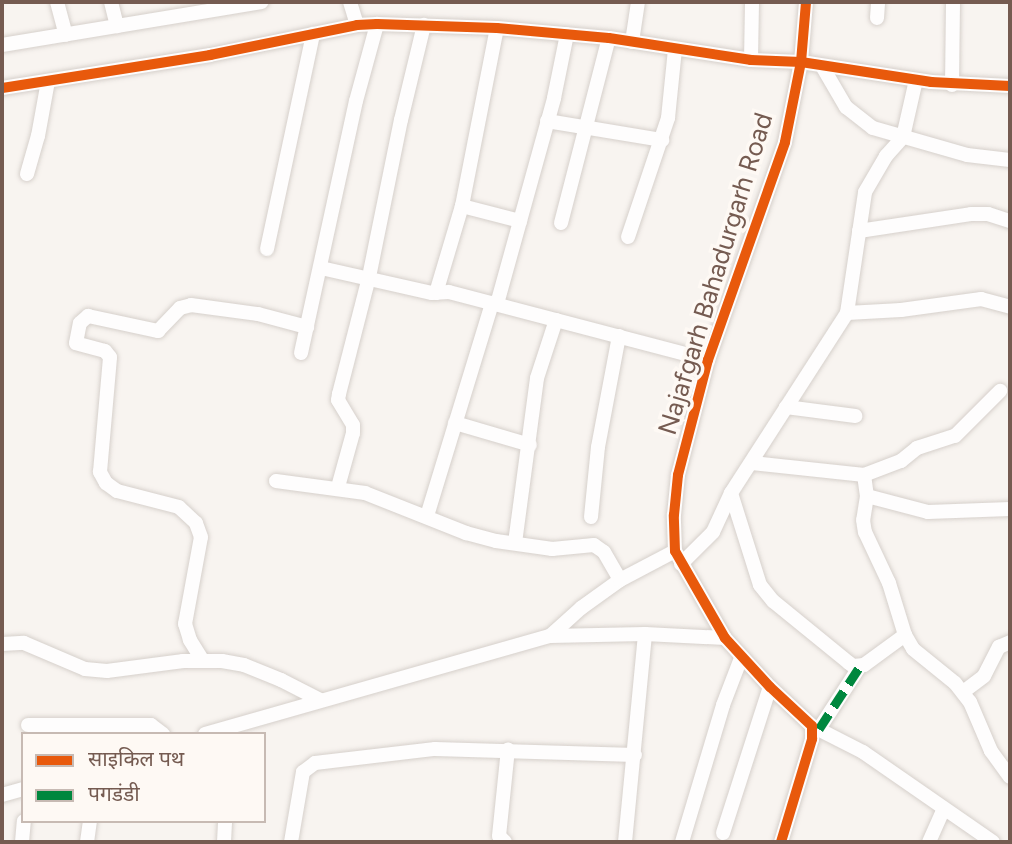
<!DOCTYPE html>
<meta charset="utf-8">
<style>
body{margin:0}
#map{position:relative;width:1012px;height:844px;overflow:hidden;background:#f8f4f0;font-family:Figtree,"Noto Sans Devanagari",sans-serif}
div>[style]{position:absolute}
[style*='--x']{left:calc(var(--x)*1px);top:calc(var(--y)*1px);width:calc(var(--w)*1px);rotate:calc(var(--a)*1deg)}
.roads{filter:drop-shadow(0 0 2px #d6d0cb) drop-shadow(0 0 2px #d6d0cb)}
.minor>*{height:14px;margin:-7px;padding:0 7px;transform-origin:7px;border-radius:7px;background:#fefdfd}
.quiet>*{height:9px;margin-top:-4.5px;transform-origin:0;background:repeating-linear-gradient(90deg,#00873e 0 18px,transparent 0 27px)}
.cycleway>*{height:10px;margin:-5px;padding:0 5px;transform-origin:5px;border-radius:5px;background:#e8590c}
span{translate:-50% -50%;white-space:nowrap;text-align:center;line-height:1.15;-webkit-text-stroke:7px #fef9f4;paint-order:stroke}
.street-label{font-size:26px;color:#755b51}
.frame{position:absolute;inset:0;border:4px solid #755b51;pointer-events:none}
.legend{position:absolute;left:21px;top:732px;width:245px;height:91px;box-sizing:border-box;background:#fef9f4;border:2px solid #c7bab3;margin:0;padding:9px 12px;list-style:none;font-size:21px;color:#755b51}
.legend li{display:flex;align-items:center;gap:14px;height:35px}
.legend b{width:35px;border:2px solid #c7bab3}
</style>
<div id="map">
<div class="roads">
<div class="minor">
<div style="--x:57;--y:2;--w:34;--a:75"></div>
<div style="--x:111;--y:2;--w:25;--a:76"></div>
<div style="--x:350;--y:2;--w:24;--a:73"></div>
<div style="--x:877;--y:18;--w:16;--a:-86"></div>
<div style="--x:632;--y:42;--w:40;--a:-81.5"></div>
<div style="--x:2;--y:45;--w:263;--a:-9.4"></div>
<div style="--x:751;--y:60;--w:58;--a:-89"></div>
<div style="--x:822;--y:66;--w:48;--a:59.7"></div>
<div style="--x:846;--y:107;--w:34;--a:38"></div>
<div style="--x:873;--y:128;--w:98;--a:16"></div>
<div style="--x:967;--y:155;--w:43;--a:6.6"></div>
<div style="--x:952;--y:85;--w:83;--a:-89.3"></div>
<div style="--x:2;--y:88;--w:211;--a:-9"></div>
<div style="--x:210;--y:55;--w:150;--a:-11.5"></div>
<div style="--x:357;--y:25;--w:20;--a:-3"></div>
<div style="--x:377;--y:24;--w:120;--a:1.9"></div>
<div style="--x:497;--y:28;--w:112;--a:5.1"></div>
<div style="--x:609;--y:38;--w:144;--a:8.8"></div>
<div style="--x:751;--y:60;--w:50;--a:2.3"></div>
<div style="--x:801;--y:62;--w:132;--a:8.7"></div>
<div style="--x:931;--y:82;--w:79;--a:2.9"></div>
<div style="--x:547;--y:121;--w:117;--a:9.4"></div>
<div style="--x:27;--y:174;--w:40;--a:-74"></div>
<div style="--x:38;--y:136;--w:56;--a:-79.7"></div>
<div style="--x:462;--y:206;--w:60;--a:14.5"></div>
<div style="--x:561;--y:223;--w:191;--a:-75.5"></div>
<div style="--x:859;--y:231;--w:113;--a:-8.6"></div>
<div style="--x:971;--y:214;--w:17;--a:0"></div>
<div style="--x:988;--y:214;--w:23;--a:18"></div>
<div style="--x:628;--y:237;--w:126;--a:-71.4"></div>
<div style="--x:668;--y:118;--w:69;--a:-84.2"></div>
<div style="--x:267;--y:249;--w:220;--a:-77.9"></div>
<div style="--x:321;--y:268;--w:114;--a:12.7"></div>
<div style="--x:432;--y:293;--w:17;--a:-3"></div>
<div style="--x:449;--y:292;--w:268;--a:14.7"></div>
<div style="--x:436;--y:293;--w:91;--a:-73.4"></div>
<div style="--x:462;--y:206;--w:181;--a:-78.9"></div>
<div style="--x:497;--y:304;--w:214;--a:-74.5"></div>
<div style="--x:554;--y:98;--w:65;--a:-78.5"></div>
<div style="--x:847;--y:313;--w:54;--a:-3.2"></div>
<div style="--x:901;--y:310;--w:81;--a:-7.8"></div>
<div style="--x:981;--y:299;--w:30;--a:15"></div>
<div style="--x:301;--y:353;--w:258;--a:-77.7"></div>
<div style="--x:356;--y:101;--w:80;--a:-74.7"></div>
<div style="--x:786;--y:407;--w:70;--a:7.4"></div>
<div style="--x:455;--y:423;--w:78;--a:16.3"></div>
<div style="--x:752;--y:463;--w:113;--a:6.1"></div>
<div style="--x:864;--y:475;--w:21;--a:82"></div>
<div style="--x:867;--y:496;--w:24;--a:99"></div>
<div style="--x:863;--y:520;--w:12;--a:81"></div>
<div style="--x:865;--y:532;--w:56;--a:64.8"></div>
<div style="--x:889;--y:583;--w:54;--a:72.9"></div>
<div style="--x:905;--y:635;--w:16;--a:60"></div>
<div style="--x:913;--y:649;--w:54;--a:39"></div>
<div style="--x:955;--y:683;--w:24;--a:52"></div>
<div style="--x:970;--y:702;--w:53;--a:66.8"></div>
<div style="--x:991;--y:751;--w:32;--a:54"></div>
<div style="--x:864;--y:475;--w:40;--a:-21"></div>
<div style="--x:901;--y:461;--w:21;--a:-39"></div>
<div style="--x:917;--y:448;--w:40;--a:-18"></div>
<div style="--x:955;--y:436;--w:64;--a:-45"></div>
<div style="--x:276;--y:481;--w:90;--a:7.7"></div>
<div style="--x:365;--y:493;--w:109;--a:21.6"></div>
<div style="--x:466;--y:533;--w:31;--a:15"></div>
<div style="--x:496;--y:541;--w:57;--a:8.1"></div>
<div style="--x:552;--y:549;--w:42;--a:-5.4"></div>
<div style="--x:594;--y:545;--w:12;--a:35"></div>
<div style="--x:604;--y:552;--w:32;--a:60"></div>
<div style="--x:338;--y:487;--w:56;--a:-74.5"></div>
<div style="--x:353;--y:433;--w:8;--a:-90"></div>
<div style="--x:353;--y:425;--w:29;--a:-121"></div>
<div style="--x:338;--y:400;--w:6;--a:-81"></div>
<div style="--x:339;--y:394;--w:121;--a:-75.6"></div>
<div style="--x:369;--y:277;--w:160;--a:-78.5"></div>
<div style="--x:401;--y:120;--w:98;--a:-76.4"></div>
<div style="--x:731;--y:493;--w:96;--a:72.5"></div>
<div style="--x:760;--y:585;--w:21;--a:51"></div>
<div style="--x:773;--y:601;--w:98;--a:39.2"></div>
<div style="--x:849;--y:663;--w:5;--a:37"></div>
<div style="--x:853;--y:666;--w:11;--a:-5"></div>
<div style="--x:864;--y:665;--w:51;--a:-36.2"></div>
<div style="--x:867;--y:496;--w:63;--a:14.7"></div>
<div style="--x:928;--y:512;--w:82;--a:-2.1"></div>
<div style="--x:427;--y:516;--w:223;--a:-73"></div>
<div style="--x:591;--y:517;--w:70;--a:-84.3"></div>
<div style="--x:598;--y:447;--w:113;--a:-79.3"></div>
<div style="--x:515;--y:543;--w:166;--a:-82.4"></div>
<div style="--x:537;--y:378;--w:61;--a:-71.9"></div>
<div style="--x:681;--y:564;--w:45;--a:-45"></div>
<div style="--x:713;--y:532;--w:43;--a:-65.2"></div>
<div style="--x:731;--y:493;--w:214;--a:-57.2"></div>
<div style="--x:847;--y:313;--w:122;--a:-81.5"></div>
<div style="--x:865;--y:192;--w:42;--a:-59.7"></div>
<div style="--x:886;--y:156;--w:25;--a:-48"></div>
<div style="--x:903;--y:137;--w:58;--a:-77.2"></div>
<div style="--x:550;--y:636;--w:42;--a:-42.1"></div>
<div style="--x:581;--y:608;--w:48;--a:-35.7"></div>
<div style="--x:620;--y:580;--w:62;--a:-27.8"></div>
<div style="--x:2;--y:644;--w:22;--a:-3"></div>
<div style="--x:24;--y:643;--w:66;--a:23.1"></div>
<div style="--x:85;--y:669;--w:22;--a:5"></div>
<div style="--x:107;--y:671;--w:77;--a:-7.5"></div>
<div style="--x:183;--y:661;--w:39;--a:0"></div>
<div style="--x:222;--y:661;--w:22;--a:10"></div>
<div style="--x:244;--y:665;--w:40;--a:22"></div>
<div style="--x:281;--y:680;--w:44;--a:27.1"></div>
<div style="--x:203;--y:661;--w:25;--a:-122"></div>
<div style="--x:190;--y:640;--w:17;--a:-107"></div>
<div style="--x:185;--y:624;--w:88;--a:-79.6"></div>
<div style="--x:201;--y:537;--w:15;--a:-110"></div>
<div style="--x:196;--y:523;--w:23;--a:-137"></div>
<div style="--x:179;--y:507;--w:64;--a:-165.5"></div>
<div style="--x:117;--y:491;--w:14;--a:-144"></div>
<div style="--x:106;--y:483;--w:13;--a:-119"></div>
<div style="--x:100;--y:472;--w:115;--a:-85"></div>
<div style="--x:110;--y:357;--w:8;--a:-130"></div>
<div style="--x:105;--y:351;--w:30;--a:-165"></div>
<div style="--x:76;--y:343;--w:20;--a:-79"></div>
<div style="--x:80;--y:323;--w:11;--a:-41"></div>
<div style="--x:88;--y:316;--w:72;--a:12.1"></div>
<div style="--x:158;--y:331;--w:32;--a:-46"></div>
<div style="--x:180;--y:308;--w:11;--a:-15"></div>
<div style="--x:191;--y:305;--w:68;--a:7.7"></div>
<div style="--x:258;--y:314;--w:51;--a:14.9"></div>
<div style="--x:963;--y:692;--w:26;--a:-37"></div>
<div style="--x:984;--y:676;--w:33;--a:-63"></div>
<div style="--x:999;--y:647;--w:12;--a:-24"></div>
<div style="--x:28;--y:725;--w:123;--a:0"></div>
<div style="--x:151;--y:725;--w:15;--a:37"></div>
<div style="--x:812;--y:726;--w:57;--a:27"></div>
<div style="--x:863;--y:752;--w:158;--a:34.7"></div>
<div style="--x:819;--y:729;--w:75;--a:-56.9"></div>
<div style="--x:205;--y:734;--w:359;--a:-15.9"></div>
<div style="--x:550;--y:636;--w:95;--a:-1.2"></div>
<div style="--x:645;--y:634;--w:80;--a:2.9"></div>
<div style="--x:2;--y:795;--w:22;--a:-16"></div>
<div style="--x:723;--y:833;--w:153;--a:-72.2"></div>
<div style="--x:22;--y:842;--w:21;--a:-85"></div>
<div style="--x:87;--y:842;--w:21;--a:-82"></div>
<div style="--x:224;--y:842;--w:21;--a:-87"></div>
<div style="--x:291;--y:842;--w:71;--a:-80.3"></div>
<div style="--x:303;--y:772;--w:15;--a:-37"></div>
<div style="--x:315;--y:763;--w:121;--a:-6.7"></div>
<div style="--x:435;--y:749;--w:200;--a:1.7"></div>
<div style="--x:505;--y:842;--w:8;--a:-135"></div>
<div style="--x:499;--y:836;--w:87;--a:-84.1"></div>
<div style="--x:625;--y:842;--w:209;--a:-84.5"></div>
<div style="--x:682;--y:842;--w:143;--a:-73.3"></div>
<div style="--x:723;--y:705;--w:50;--a:-69"></div>
<div style="--x:781;--y:842;--w:108;--a:-73.2"></div>
<div style="--x:812;--y:739;--w:13;--a:-90"></div>
<div style="--x:812;--y:726;--w:57;--a:-137.1"></div>
<div style="--x:770;--y:687;--w:67;--a:-132.6"></div>
<div style="--x:725;--y:638;--w:100;--a:-119.9"></div>
<div style="--x:675;--y:551;--w:36;--a:-92"></div>
<div style="--x:674;--y:515;--w:40;--a:-84.3"></div>
<div style="--x:678;--y:475;--w:119;--a:-75.4"></div>
<div style="--x:708;--y:360;--w:231;--a:-70.5"></div>
<div style="--x:785;--y:142;--w:82;--a:-78.7"></div>
<div style="--x:801;--y:62;--w:60;--a:-85.2"></div>
<div style="--x:929;--y:842;--w:35;--a:-66"></div>
</div>
</div>
<div class="quiet">
<div style="--x:819;--y:729;--w:75;--a:-56.9"></div>
</div>
<div class="cycleway">
<div style="--x:2;--y:88;--w:211;--a:-9"></div>
<div style="--x:210;--y:55;--w:150;--a:-11.5"></div>
<div style="--x:357;--y:25;--w:20;--a:-3"></div>
<div style="--x:377;--y:24;--w:120;--a:1.9"></div>
<div style="--x:497;--y:28;--w:112;--a:5.1"></div>
<div style="--x:609;--y:38;--w:144;--a:8.8"></div>
<div style="--x:751;--y:60;--w:50;--a:2.3"></div>
<div style="--x:801;--y:62;--w:132;--a:8.7"></div>
<div style="--x:931;--y:82;--w:79;--a:2.9"></div>
<div style="--x:781;--y:842;--w:108;--a:-73.2"></div>
<div style="--x:812;--y:739;--w:13;--a:-90"></div>
<div style="--x:812;--y:726;--w:57;--a:-137.1"></div>
<div style="--x:770;--y:687;--w:67;--a:-132.6"></div>
<div style="--x:725;--y:638;--w:100;--a:-119.9"></div>
<div style="--x:675;--y:551;--w:36;--a:-92"></div>
<div style="--x:674;--y:515;--w:40;--a:-84.3"></div>
<div style="--x:678;--y:475;--w:119;--a:-75.4"></div>
<div style="--x:708;--y:360;--w:231;--a:-70.5"></div>
<div style="--x:785;--y:142;--w:82;--a:-78.7"></div>
<div style="--x:801;--y:62;--w:60;--a:-85.2"></div>
</div>
<div class="street-label">
<span style="left:716px;top:274px;rotate:-73deg">Najafgarh Bahadurgarh Road</span>
</div>
<div class="frame"></div>
<ul class="legend">
<li><b style="height:9px;background:#e8590c"></b>साइकिल पथ</li>
<li><b style="height:9px;background:#00873e"></b>पगडंडी</li>
</ul>
</div>
